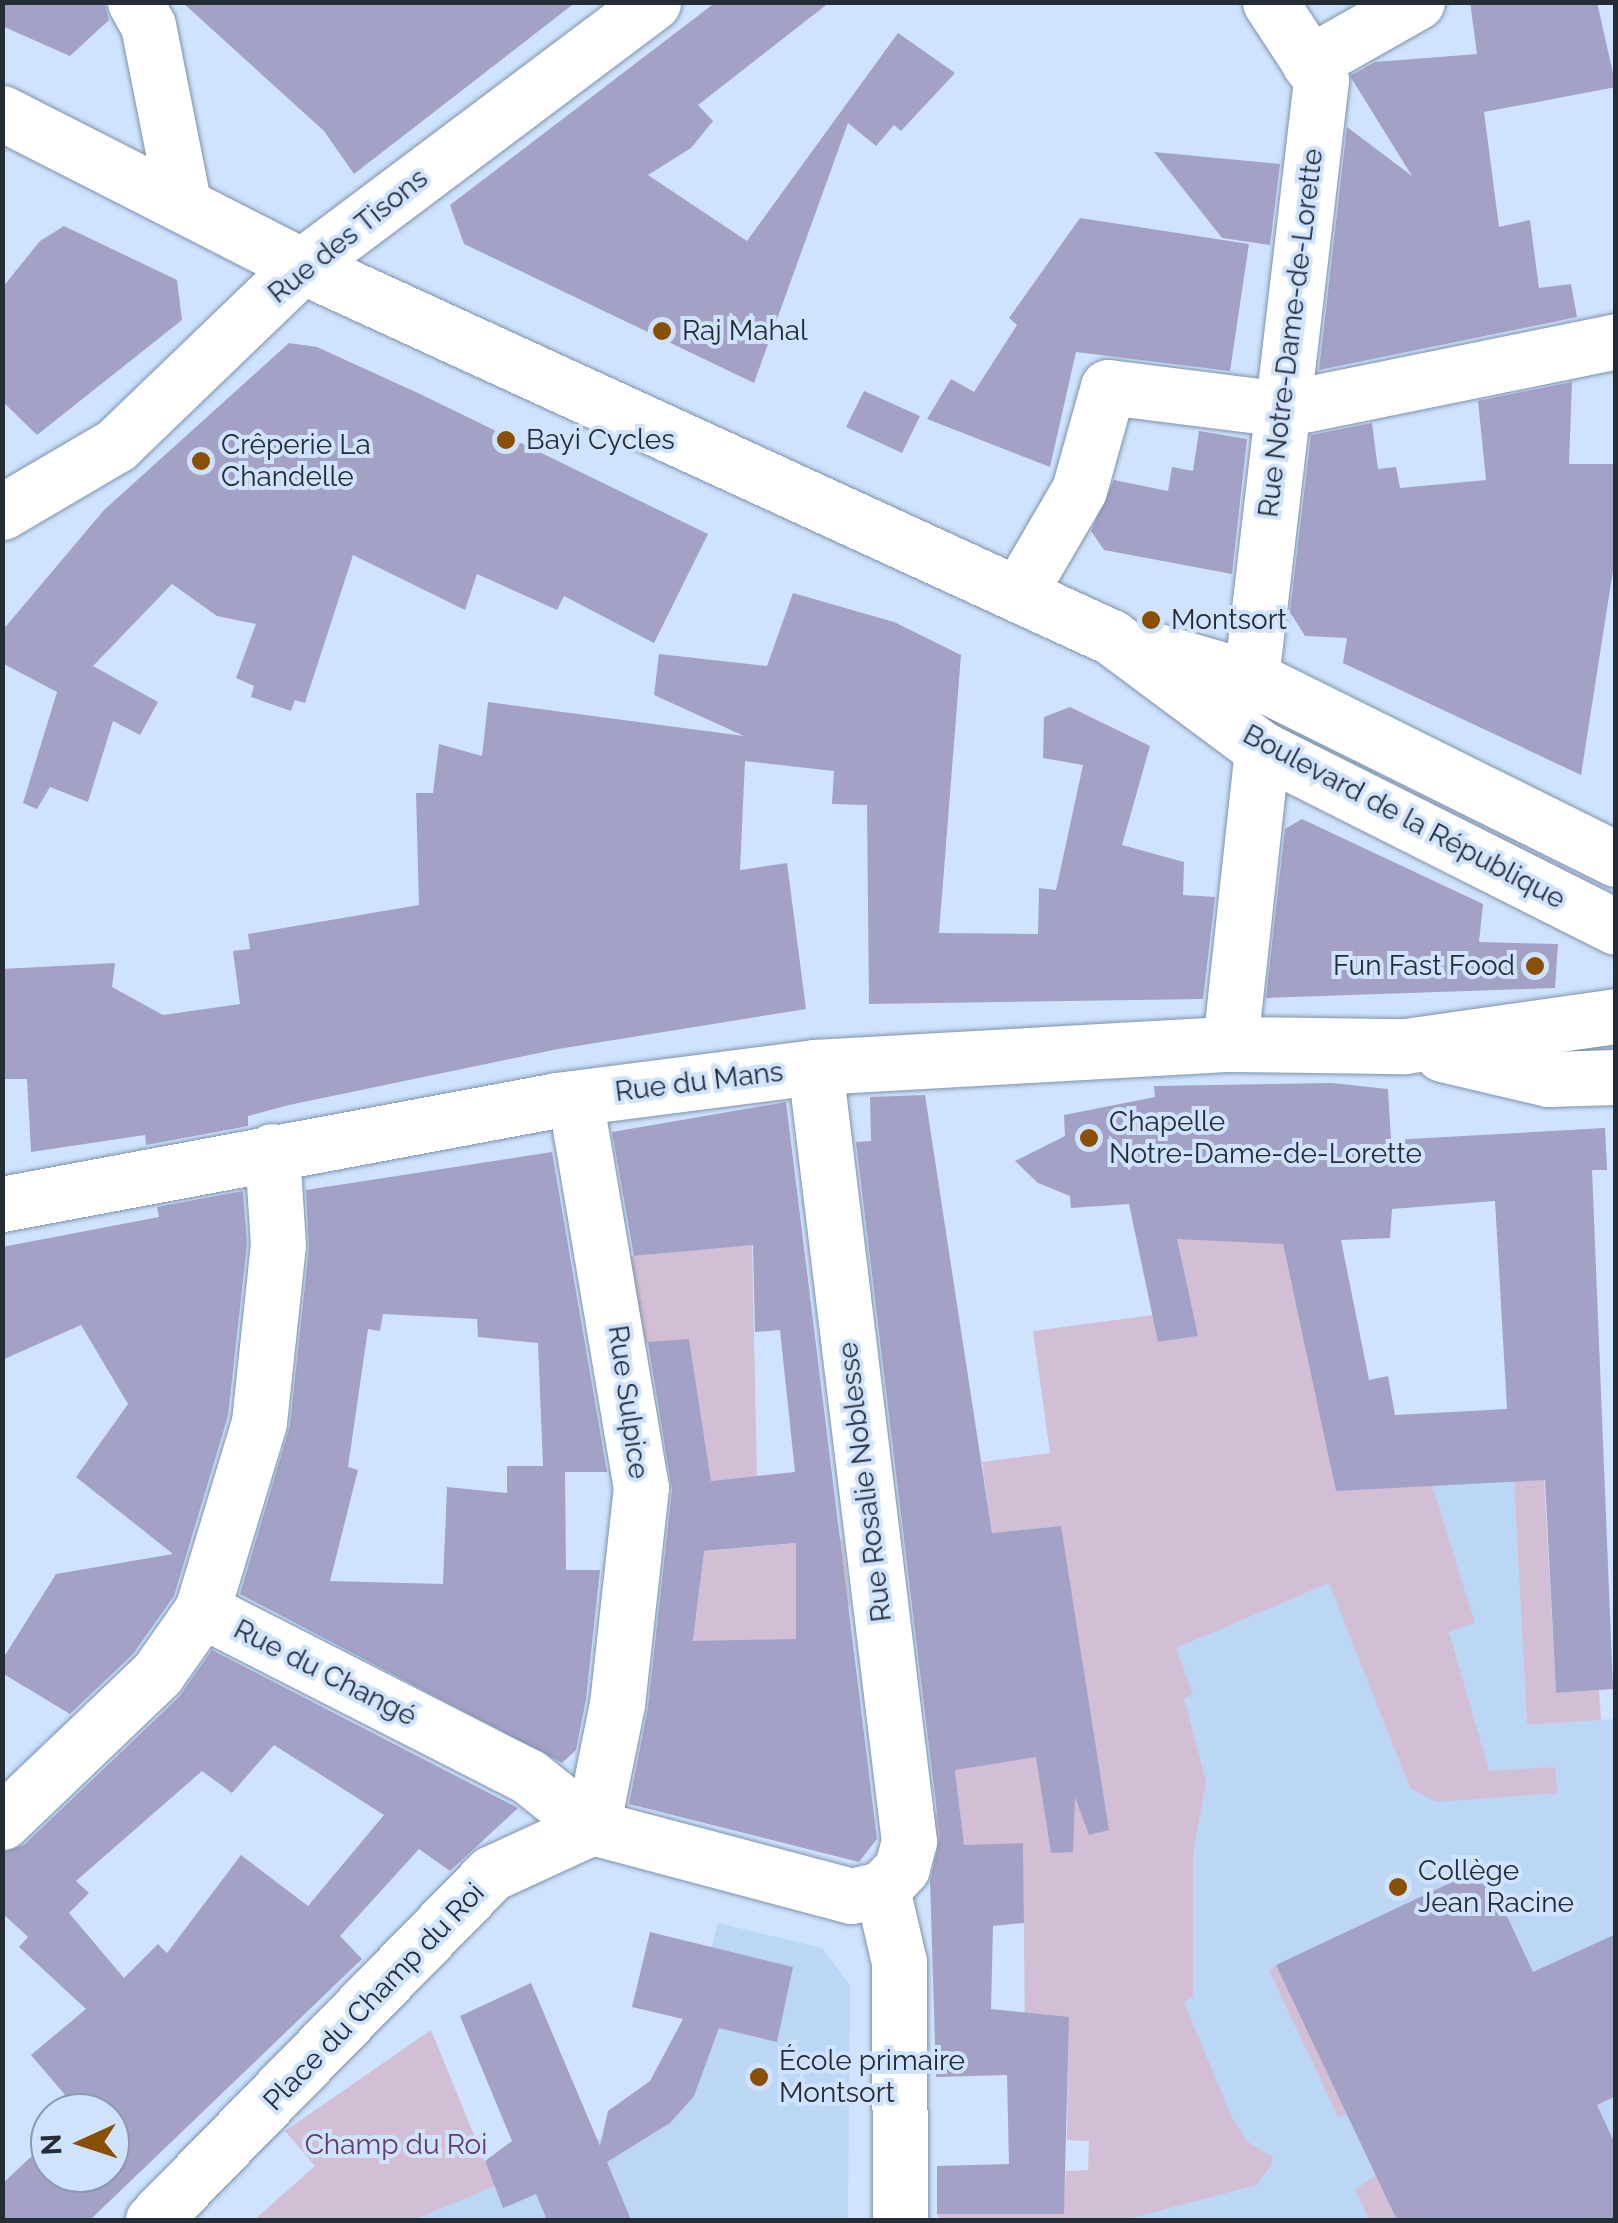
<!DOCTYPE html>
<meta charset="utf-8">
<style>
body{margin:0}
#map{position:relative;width:1618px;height:2223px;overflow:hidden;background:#cfe3fe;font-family:Raleway,sans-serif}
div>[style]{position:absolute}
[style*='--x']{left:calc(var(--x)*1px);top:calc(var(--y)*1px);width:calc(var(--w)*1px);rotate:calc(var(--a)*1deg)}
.built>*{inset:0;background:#bcd6f5}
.green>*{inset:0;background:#d3bfd5}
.building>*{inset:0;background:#a4a1c7}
.roads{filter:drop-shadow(0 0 2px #7f92aa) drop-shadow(0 0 2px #7f92aa)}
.minor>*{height:55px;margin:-27.5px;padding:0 27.5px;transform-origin:27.5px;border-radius:27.5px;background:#fff}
.major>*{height:55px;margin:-27.5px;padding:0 27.5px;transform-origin:27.5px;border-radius:27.5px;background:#fff}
.dots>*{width:28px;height:28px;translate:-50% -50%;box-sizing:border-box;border:5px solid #cfe3fe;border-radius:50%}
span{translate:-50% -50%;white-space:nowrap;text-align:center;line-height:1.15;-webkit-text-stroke:8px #cfe3fe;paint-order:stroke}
.street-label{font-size:28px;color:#242c36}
.poi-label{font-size:28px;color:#242c36}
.left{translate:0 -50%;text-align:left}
.right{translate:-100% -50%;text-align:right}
.park-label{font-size:28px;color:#623c68}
.frame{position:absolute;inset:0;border:5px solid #242c36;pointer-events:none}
.north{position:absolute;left:30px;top:2093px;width:100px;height:100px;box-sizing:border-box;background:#cfe3fe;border:2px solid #8b9aae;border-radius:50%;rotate:267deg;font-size:28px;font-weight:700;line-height:40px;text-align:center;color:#242c36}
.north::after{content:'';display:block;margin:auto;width:35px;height:45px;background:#895004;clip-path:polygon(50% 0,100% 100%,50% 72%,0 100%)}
</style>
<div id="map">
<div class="built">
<div style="clip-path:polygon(1514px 1481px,1527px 1725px,1615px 1719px,1615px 2220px,1072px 2220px,1167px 1995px,1150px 1608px,1348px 1490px)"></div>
<div style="clip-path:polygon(718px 1923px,822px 1948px,850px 1985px,848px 2220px,413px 2220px,623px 2128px,684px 2049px)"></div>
</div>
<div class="green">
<div style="clip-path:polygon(1264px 1157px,1337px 1490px,1432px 1485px,1475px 1623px,1449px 1632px,1489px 1771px,1555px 1767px,1557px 1793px,1437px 1802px,1410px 1788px,1329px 1583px,1176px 1648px,1193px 1694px,1184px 1699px,1206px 1781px,1193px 1854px,1193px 1997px,1184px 2002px,1232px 2118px,1248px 2142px,1273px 2157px,1270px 2167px,1256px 2185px,1125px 2220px,941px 2220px,937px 2214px,1063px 2214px,1066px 2171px,1088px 2170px,1089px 2141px,1067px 2140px,1068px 2037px,1025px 2041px,1023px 1843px,932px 1847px,930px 1815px,960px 1811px,955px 1770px,1061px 1526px,992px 1533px,982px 1462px,1050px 1453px,1033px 1331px,1153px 1315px,1158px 1342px,1198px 1336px,1162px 1201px)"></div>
<div style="clip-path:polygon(752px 1244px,757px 1476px,711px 1481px,689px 1340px,632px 1344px,617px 1258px)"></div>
<div style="clip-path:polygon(1544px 1479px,1556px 1693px,1599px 1690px,1601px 1720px,1527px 1725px,1514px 1481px)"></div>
<div style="clip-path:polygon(842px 1539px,850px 1606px,812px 1611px,802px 1721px,738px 1641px,693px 1641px,700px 1586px,677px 1554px)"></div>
<div style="clip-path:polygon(1277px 1965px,1347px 2114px,1338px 2117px,1269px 1970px)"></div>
<div style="clip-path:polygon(431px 2030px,495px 2186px,413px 2220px,254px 2220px,315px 2166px,285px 2131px)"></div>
<div style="clip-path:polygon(1376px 2175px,1397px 2220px,1369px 2220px,1355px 2190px)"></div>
</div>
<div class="building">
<div style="clip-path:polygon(2px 2px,104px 2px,109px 20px,70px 56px,2px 26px)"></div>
<div style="clip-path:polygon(182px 2px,576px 2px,354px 174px,324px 131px)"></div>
<div style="clip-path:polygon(716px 2px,830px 2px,698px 105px,713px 121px,691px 148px,648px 175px,747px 241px,898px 33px,955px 73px,901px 131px,894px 125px,876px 146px,848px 123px,754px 383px,464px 244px,450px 205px)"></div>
<div style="clip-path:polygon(1470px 2px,1597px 2px,1616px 87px,1484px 112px,1499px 227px,1530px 220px,1539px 288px,1571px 284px,1577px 317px,1319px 370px,1347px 127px,1412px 176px,1350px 76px,1375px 62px,1477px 54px)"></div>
<div style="clip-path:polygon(1154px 152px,1280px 164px,1270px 245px,1222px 238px)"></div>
<div style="clip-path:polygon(1080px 218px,1249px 244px,1230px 371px,1076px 352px,1050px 467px,927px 419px,951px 379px,974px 392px,1017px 325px,1009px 318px)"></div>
<div style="clip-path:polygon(64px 226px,177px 280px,182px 320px,37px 435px,2px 401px,2px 288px,40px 241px)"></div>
<div style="clip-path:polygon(289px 343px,317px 347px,420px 394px,708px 534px,654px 643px,564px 596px,557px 610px,477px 574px,465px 610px,353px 555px,305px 703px,295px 700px,291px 711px,251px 697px,254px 686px,236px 678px,256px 624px,217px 616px,172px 584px,93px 666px,158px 702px,140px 735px,113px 721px,88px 802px,50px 787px,37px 809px,23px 803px,57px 692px,2px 663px,2px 631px,104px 510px)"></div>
<div style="clip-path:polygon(1572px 382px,1569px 464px,1616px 464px,1616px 551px,1581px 775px,1343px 663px,1347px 638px,1305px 636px,1290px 612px,1311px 435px,1372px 423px,1378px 469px,1396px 467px,1400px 488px,1486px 480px,1478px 401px)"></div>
<div style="clip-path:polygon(864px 391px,920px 416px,902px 453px,846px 427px)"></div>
<div style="clip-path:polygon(1199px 431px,1247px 439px,1232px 574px,1104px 550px,1091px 531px,1114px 480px,1168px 491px,1172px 467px,1193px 471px)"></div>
<div style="clip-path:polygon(793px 593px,894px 622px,961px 655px,939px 933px,1038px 934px,1039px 888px,1056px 890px,1083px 765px,1043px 758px,1044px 717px,1070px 707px,1150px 746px,1122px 845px,1184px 862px,1183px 895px,1215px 897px,1203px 999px,869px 1004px,867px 805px,832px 804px,834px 771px,745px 761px,740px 870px,787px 863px,806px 1009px,558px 1049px,289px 1105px,248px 1116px,248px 1126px,146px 1145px,145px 1135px,31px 1152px,27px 1079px,2px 1079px,2px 969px,115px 963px,112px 987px,163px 1015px,240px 1004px,233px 951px,250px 949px,248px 934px,419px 905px,416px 793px,433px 793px,439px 744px,482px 756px,488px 702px,744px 736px,654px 695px,659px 654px,767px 666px)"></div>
<div style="clip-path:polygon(1302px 819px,1483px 904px,1479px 942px,1558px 944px,1555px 988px,1266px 998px,1285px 829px)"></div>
<div style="clip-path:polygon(evenodd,1332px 1083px,1388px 1089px,1391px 1140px,1605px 1128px,1607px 1170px,1592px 1170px,1613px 1689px,1556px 1693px,1545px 1480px,1336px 1491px,1283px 1244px,1177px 1239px,1198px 1336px,1158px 1342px,1129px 1204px,1071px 1208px,1070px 1196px,1038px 1183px,1015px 1161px,1065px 1136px,1064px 1115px,1155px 1097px,1154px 1086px,1332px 1083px,1495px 1201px,1507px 1409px,1395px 1415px,1388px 1376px,1369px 1380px,1341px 1240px,1390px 1238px,1392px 1209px,1495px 1201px)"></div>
<div style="clip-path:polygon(925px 1095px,992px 1533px,1061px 1526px,1109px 1830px,1089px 1835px,1075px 1797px,1073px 1852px,1051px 1853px,1036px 1757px,955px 1770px,964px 1845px,1023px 1843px,1024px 1923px,993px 1926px,991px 2009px,1069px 2017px,1064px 2214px,937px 2214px,937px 2166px,1009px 2164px,1007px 2075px,936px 2077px,930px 1881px,940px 1837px,856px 1142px,871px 1141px,870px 1097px)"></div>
<div style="clip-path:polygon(evenodd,786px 1102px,877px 1839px,859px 1862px,629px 1804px,648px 1708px,672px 1490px,648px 1342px,689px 1339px,711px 1481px,795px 1472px,780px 1330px,755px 1332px,753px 1245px,634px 1256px,612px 1132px,786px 1102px,796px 1543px,796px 1639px,693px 1641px,704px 1551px,796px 1543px)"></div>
<div style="clip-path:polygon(evenodd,552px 1152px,607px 1472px,565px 1472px,566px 1570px,600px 1570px,586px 1699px,576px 1750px,562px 1763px,240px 1594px,290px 1426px,309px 1248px,306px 1190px,552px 1152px,383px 1314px,477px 1319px,478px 1337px,538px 1343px,543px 1466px,507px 1466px,507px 1493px,447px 1487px,443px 1584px,330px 1581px,358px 1470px,348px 1467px,368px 1329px,380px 1331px,383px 1314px)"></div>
<div style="clip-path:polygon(243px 1191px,247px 1244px,228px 1416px,174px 1596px,133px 1654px,70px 1714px,2px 1673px,2px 1660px,56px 1574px,173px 1554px,76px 1477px,128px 1404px,81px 1325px,2px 1360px,2px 1247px,159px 1217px,157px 1207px)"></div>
<div style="clip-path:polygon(evenodd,212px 1650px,518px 1808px,450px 1871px,419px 1849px,340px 1936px,362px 1959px,90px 2220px,2px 2220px,2px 2184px,50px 2139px,50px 2173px,110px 2173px,110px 2113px,50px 2113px,50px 2137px,37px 2122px,66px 2096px,31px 2055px,86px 2009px,19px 1947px,28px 1937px,2px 1913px,2px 1852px,24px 1845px,179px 1697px,212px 1650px,274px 1745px,384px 1815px,308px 1906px,241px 1855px,167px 1953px,158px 1944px,124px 1978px,69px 1913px,89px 1893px,76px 1881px,202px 1771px,232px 1793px,274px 1745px)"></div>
<div style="clip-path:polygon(1484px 1867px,1533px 1972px,1616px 1934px,1616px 2096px,1597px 2105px,1616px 2146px,1616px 2220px,1397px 2220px,1276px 1965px)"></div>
<div style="clip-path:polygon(650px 1932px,793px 1967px,777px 2042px,719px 2028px,694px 2096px,670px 2123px,607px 2162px,631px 2220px,547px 2220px,536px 2194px,503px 2208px,485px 2161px,512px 2141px,460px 2016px,531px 1983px,600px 2146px,608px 2111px,650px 2081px,683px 2019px,632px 2007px)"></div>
</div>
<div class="roads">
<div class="minor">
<div style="--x:135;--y:2;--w:26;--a:61"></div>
<div style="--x:148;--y:25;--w:179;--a:78.8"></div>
<div style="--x:1309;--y:63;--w:124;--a:-29.5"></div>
<div style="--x:2;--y:512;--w:132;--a:-30.4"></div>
<div style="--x:116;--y:445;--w:258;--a:-43.9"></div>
<div style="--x:302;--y:266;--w:439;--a:-36.9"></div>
<div style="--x:1020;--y:591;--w:117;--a:-59.7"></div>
<div style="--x:1079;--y:490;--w:107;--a:-74.3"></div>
<div style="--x:1108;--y:387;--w:176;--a:7.2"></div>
<div style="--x:1283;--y:409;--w:340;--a:-11.5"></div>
<div style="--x:1251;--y:678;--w:602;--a:-83.32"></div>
<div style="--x:1321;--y:80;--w:93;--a:-123.2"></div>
<div style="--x:1230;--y:1044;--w:297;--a:-83.8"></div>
<div style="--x:1442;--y:1054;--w:109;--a:13.3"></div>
<div style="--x:1548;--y:1079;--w:68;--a:-1.7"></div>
<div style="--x:815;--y:1067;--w:780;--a:83.08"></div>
<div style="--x:909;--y:1841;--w:28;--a:105"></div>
<div style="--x:902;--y:1868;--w:29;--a:134"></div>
<div style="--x:575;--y:1098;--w:395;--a:80.4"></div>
<div style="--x:641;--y:1487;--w:218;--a:96.3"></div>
<div style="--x:617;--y:1704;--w:126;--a:101.5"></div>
<div style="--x:2;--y:1204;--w:565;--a:-10.61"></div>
<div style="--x:557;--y:1100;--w:260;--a:-7.3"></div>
<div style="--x:815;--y:1067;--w:416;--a:-3.2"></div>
<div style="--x:1230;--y:1044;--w:175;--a:0.7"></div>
<div style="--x:1405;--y:1046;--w:213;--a:-8.1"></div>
<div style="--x:202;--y:1610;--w:366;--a:27"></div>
<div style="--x:528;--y:1776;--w:82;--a:38.6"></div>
<div style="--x:2;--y:1822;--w:214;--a:-43.7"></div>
<div style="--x:157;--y:1674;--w:78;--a:-54.9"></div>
<div style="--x:202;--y:1610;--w:196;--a:-73.1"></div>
<div style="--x:259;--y:1422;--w:178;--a:-83.9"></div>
<div style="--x:278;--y:1245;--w:94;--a:-93.7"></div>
<div style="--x:882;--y:1889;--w:75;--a:76.9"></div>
<div style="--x:899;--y:1962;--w:258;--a:89.8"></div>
<div style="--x:153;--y:2220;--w:485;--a:-45.7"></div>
<div style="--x:492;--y:1873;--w:110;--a:-24.7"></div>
<div style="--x:592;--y:1827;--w:268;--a:14.9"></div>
<div style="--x:851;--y:1896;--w:32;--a:-13"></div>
</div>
<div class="major">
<div style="--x:2;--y:113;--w:337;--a:27"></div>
<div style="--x:302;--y:266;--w:890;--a:24.64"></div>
<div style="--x:1111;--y:637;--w:188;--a:36.6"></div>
<div style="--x:1262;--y:749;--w:396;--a:26.7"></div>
<div style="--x:1147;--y:648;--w:108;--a:16.1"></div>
<div style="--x:1251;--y:678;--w:407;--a:26.4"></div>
</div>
</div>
<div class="dots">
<div style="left:662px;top:331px;background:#895004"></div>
<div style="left:506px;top:440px;background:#895004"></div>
<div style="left:201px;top:461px;background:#895004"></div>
<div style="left:1151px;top:620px;background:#895004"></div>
<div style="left:1535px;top:966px;background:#895004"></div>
<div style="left:1089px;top:1138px;background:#895004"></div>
<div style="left:1398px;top:1887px;background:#895004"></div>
<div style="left:759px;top:2077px;background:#895004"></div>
</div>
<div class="street-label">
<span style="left:348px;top:236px;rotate:-39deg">Rue des Tisons</span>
<span style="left:1291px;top:333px;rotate:-83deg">Rue Notre-Dame-de-Lorette</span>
<span style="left:1404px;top:817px;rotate:28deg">Boulevard de la République</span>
<span style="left:699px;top:1082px;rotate:-7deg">Rue du Mans</span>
<span style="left:628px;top:1402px;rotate:82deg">Rue Sulpice</span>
<span style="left:865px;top:1482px;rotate:-97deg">Rue Rosalie Noblesse</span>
<span style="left:325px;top:1673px;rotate:27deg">Rue du Changé</span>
<span style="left:374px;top:1997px;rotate:-46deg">Place du Champ du Roi</span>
</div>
<div class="poi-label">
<span class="left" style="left:682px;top:331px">Raj Mahal</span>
<span class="left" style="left:526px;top:440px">Bayi Cycles</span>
<span class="left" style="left:221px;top:461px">Crêperie La<br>Chandelle</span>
<span class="left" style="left:1171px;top:620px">Montsort</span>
<span class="right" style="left:1515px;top:966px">Fun Fast Food</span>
<span class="left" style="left:1109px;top:1138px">Chapelle<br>Notre-Dame-de-Lorette</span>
<span class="left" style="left:1418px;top:1887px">Collège<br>Jean Racine</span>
<span class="left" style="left:779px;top:2077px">École primaire<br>Montsort</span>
</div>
<div class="park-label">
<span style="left:396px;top:2145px">Champ du Roi</span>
</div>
<div class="frame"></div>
<div class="north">N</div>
</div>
